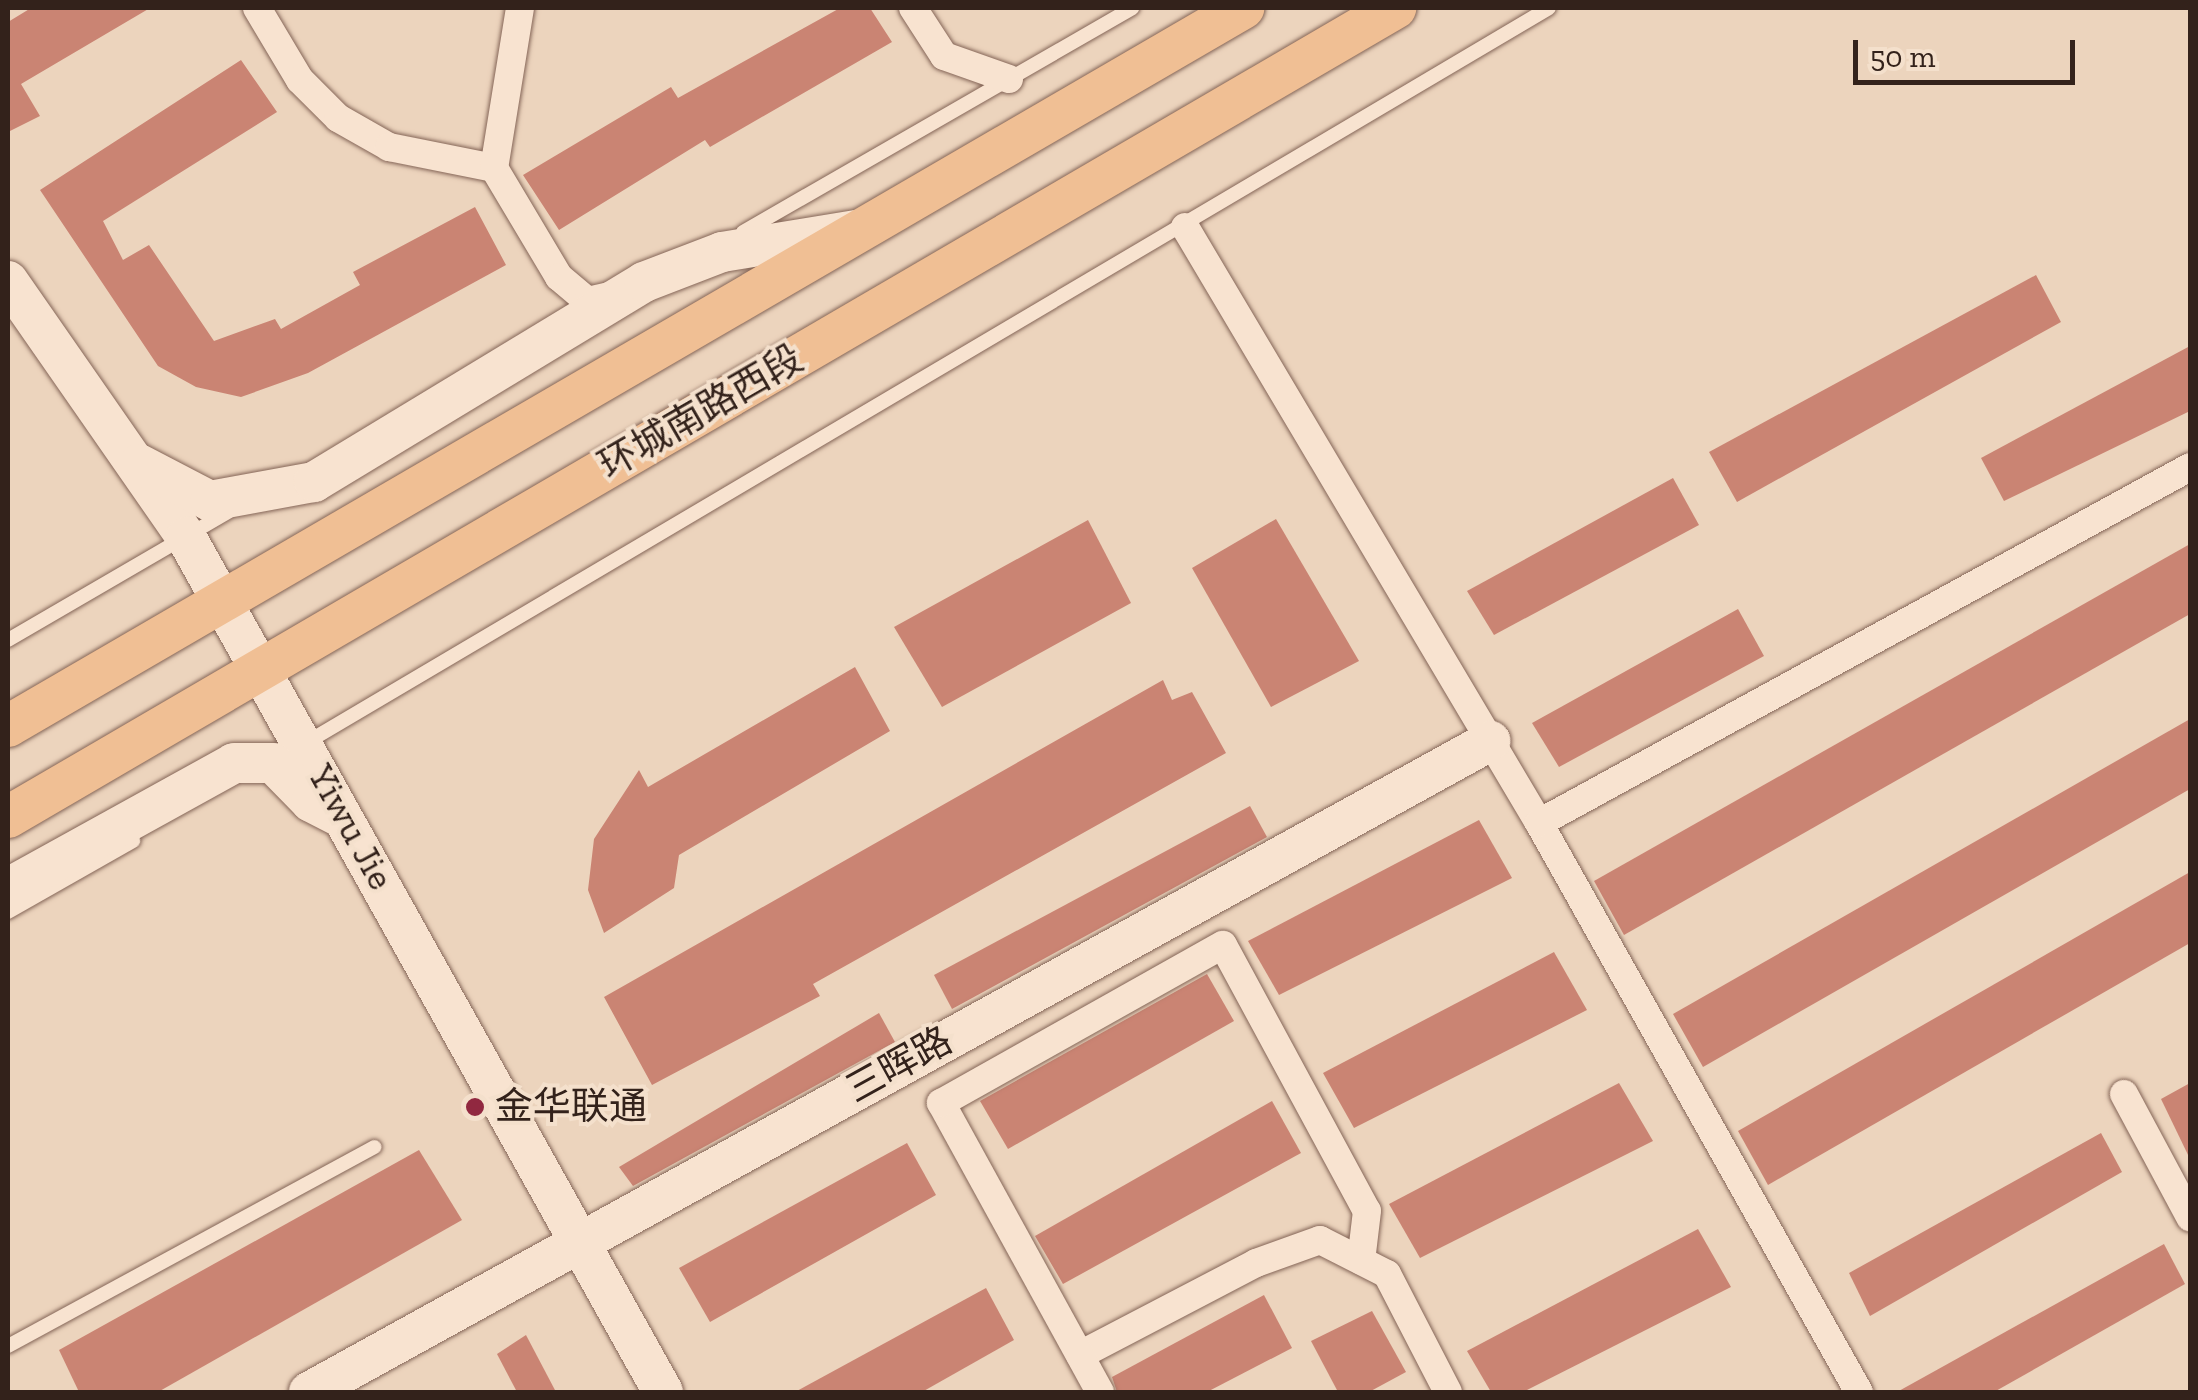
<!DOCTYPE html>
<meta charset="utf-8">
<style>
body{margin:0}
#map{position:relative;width:2198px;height:1400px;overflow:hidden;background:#ecd4bd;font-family:"Zilla Slab","Noto Sans SC",serif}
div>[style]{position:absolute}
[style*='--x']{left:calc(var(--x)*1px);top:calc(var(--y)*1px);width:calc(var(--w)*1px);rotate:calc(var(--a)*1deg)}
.building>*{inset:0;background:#ca8473}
.roads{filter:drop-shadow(0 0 2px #846557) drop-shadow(0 0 2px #846557)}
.lane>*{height:14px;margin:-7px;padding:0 7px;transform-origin:7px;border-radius:7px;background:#f8e3d0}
.street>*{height:28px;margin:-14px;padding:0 14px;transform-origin:14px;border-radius:14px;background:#f8e3d0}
.secondary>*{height:40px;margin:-20px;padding:0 20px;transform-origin:20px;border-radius:20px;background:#f8e3d0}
.primary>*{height:42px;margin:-21px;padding:0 21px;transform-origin:21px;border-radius:21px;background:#f0bf94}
.dots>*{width:28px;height:28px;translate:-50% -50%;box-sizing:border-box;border:5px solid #f4e0cc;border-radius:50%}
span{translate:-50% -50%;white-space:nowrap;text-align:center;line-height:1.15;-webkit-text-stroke:8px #f4e0cc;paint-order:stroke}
.street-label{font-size:38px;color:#33221b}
.poi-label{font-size:38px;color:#33221b}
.left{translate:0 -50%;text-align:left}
.frame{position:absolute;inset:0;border:10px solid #33221b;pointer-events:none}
.scale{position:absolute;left:1853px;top:40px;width:222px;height:45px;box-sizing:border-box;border:5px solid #33221b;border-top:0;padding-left:12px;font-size:30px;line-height:35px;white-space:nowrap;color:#33221b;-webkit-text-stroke:8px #f4e0cc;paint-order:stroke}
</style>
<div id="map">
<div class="building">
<div style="clip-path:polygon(31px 8px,150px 8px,21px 84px,40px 116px,8px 132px,8px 22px)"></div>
<div style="clip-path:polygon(840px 8px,870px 8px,892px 42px,710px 147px,705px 140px,559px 230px,523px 175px,671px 87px,678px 98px)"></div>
<div style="clip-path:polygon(241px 60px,277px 112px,103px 221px,123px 260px,149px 245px,214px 341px,275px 319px,281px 329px,360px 285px,353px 272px,475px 207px,506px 265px,308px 373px,241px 397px,196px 387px,158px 366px,40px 190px)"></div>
<div style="clip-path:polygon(2036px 275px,2061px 322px,1737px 502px,1709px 452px)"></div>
<div style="clip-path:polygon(2190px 346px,2190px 411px,2004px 501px,1981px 458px)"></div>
<div style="clip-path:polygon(1673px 478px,1699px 525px,1494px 635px,1467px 591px)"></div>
<div style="clip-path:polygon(1276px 519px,1359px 661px,1271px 707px,1192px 568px)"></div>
<div style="clip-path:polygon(1088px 520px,1131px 603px,942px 707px,894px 627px)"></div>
<div style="clip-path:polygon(2190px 544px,2190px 614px,1624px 935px,1594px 881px)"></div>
<div style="clip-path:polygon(1738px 609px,1764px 656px,1559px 767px,1532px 723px)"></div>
<div style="clip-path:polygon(855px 667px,890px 731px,679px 855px,674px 888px,604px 933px,588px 890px,594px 839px,639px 770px,648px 787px)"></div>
<div style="clip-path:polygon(1163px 680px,1172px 700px,1192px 692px,1226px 753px,813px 984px,820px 996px,652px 1085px,604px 997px)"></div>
<div style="clip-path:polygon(2190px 719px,2190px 789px,1703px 1067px,1673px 1014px)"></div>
<div style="clip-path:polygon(1250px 806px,1267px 837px,952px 1009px,934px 975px)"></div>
<div style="clip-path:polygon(1479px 820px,1512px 878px,1279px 995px,1248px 941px)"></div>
<div style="clip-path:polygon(2190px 872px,2190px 943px,1768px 1185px,1738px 1131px)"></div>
<div style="clip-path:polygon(1554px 952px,1587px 1010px,1354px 1128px,1323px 1073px)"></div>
<div style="clip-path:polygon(1207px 974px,1234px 1021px,1008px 1149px,980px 1101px)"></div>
<div style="clip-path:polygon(879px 1013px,895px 1042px,633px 1186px,619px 1167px)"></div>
<div style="clip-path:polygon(1619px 1083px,1653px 1141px,1420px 1258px,1389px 1204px)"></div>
<div style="clip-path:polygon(2190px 1083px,2190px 1159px,2161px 1099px)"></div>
<div style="clip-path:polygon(1272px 1101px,1301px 1153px,1063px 1284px,1035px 1236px)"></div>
<div style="clip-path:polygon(2101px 1133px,2122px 1172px,1870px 1316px,1849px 1273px)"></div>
<div style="clip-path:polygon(907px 1143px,936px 1195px,710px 1322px,679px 1268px)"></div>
<div style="clip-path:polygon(419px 1150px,462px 1220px,158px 1392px,79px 1392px,59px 1350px)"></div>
<div style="clip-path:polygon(1698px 1229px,1731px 1287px,1523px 1392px,1491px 1392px,1467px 1351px)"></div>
<div style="clip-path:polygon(2164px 1244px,2185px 1284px,1994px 1392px,1897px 1392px)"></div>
<div style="clip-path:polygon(986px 1288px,1014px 1340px,922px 1392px,795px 1392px)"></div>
<div style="clip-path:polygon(1264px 1295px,1292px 1348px,1207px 1392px,1117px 1392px,1112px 1377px)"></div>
<div style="clip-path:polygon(1372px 1311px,1406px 1372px,1369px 1392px,1338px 1392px,1311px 1341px)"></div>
<div style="clip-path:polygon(526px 1335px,556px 1392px,517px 1392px,497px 1354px)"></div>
</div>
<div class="roads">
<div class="lane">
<div style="--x:743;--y:232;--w:449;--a:-29.9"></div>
<div style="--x:8;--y:640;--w:255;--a:-30.2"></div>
<div style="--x:304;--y:744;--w:1446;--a:-30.59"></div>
<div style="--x:8;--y:912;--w:144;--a:-29.6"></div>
<div style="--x:8;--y:1346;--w:417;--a:-28.5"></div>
</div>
<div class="street">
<div style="--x:257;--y:8;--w:84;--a:59.2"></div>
<div style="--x:300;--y:80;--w:54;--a:45"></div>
<div style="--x:338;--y:118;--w:59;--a:29.6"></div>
<div style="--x:389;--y:147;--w:107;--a:11.3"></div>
<div style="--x:520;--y:8;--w:162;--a:99.2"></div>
<div style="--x:494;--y:168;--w:127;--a:59.2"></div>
<div style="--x:559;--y:277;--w:38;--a:40"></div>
<div style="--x:588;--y:301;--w:27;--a:-13"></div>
<div style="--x:913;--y:8;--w:57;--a:57.1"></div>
<div style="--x:944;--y:56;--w:69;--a:19.5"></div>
<div style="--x:1185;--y:227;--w:693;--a:59.29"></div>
<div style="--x:1539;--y:823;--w:653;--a:60.65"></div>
<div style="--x:1539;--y:823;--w:742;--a:-28.67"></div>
<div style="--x:2124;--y:1094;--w:140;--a:61.8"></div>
<div style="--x:1080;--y:1355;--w:199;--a:-27.6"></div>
<div style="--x:1256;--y:1263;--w:68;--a:-19.8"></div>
<div style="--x:1320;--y:1240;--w:75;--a:26.9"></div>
<div style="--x:1387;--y:1274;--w:133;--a:62.7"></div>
<div style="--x:1100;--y:1392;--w:330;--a:-118.8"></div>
<div style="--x:941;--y:1103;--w:323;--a:-29.3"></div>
<div style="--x:1223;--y:945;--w:302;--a:61.6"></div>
<div style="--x:1367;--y:1211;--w:50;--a:96.8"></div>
</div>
<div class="secondary">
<div style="--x:8;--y:281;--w:312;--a:55.2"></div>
<div style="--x:186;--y:537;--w:979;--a:60.84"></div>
<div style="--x:139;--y:464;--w:80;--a:27.5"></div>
<div style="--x:210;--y:501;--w:106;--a:-10.4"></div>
<div style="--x:314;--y:482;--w:386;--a:-31.2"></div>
<div style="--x:644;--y:282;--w:84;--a:-21"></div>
<div style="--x:722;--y:252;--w:136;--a:-9.3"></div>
<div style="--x:8;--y:888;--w:258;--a:-28.9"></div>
<div style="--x:234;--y:763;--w:39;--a:0"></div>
<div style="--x:273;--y:763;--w:54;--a:45.7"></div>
<div style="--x:311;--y:802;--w:34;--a:27"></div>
<div style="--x:309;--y:1392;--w:1349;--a:-28.86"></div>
</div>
<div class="primary">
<div style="--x:8;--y:726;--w:1429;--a:-30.17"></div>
<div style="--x:8;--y:817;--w:1606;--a:-30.25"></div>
</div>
</div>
<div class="dots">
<div style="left:475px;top:1107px;background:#912840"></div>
</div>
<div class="street-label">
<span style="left:701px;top:412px;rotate:-30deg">环城南路西段</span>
<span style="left:351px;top:827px;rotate:61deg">Yiwu Jie</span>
<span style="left:899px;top:1065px;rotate:-29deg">三晖路</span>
</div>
<div class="poi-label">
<span class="left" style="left:495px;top:1107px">金华联通</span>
</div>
<div class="frame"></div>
<div class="scale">50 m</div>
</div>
